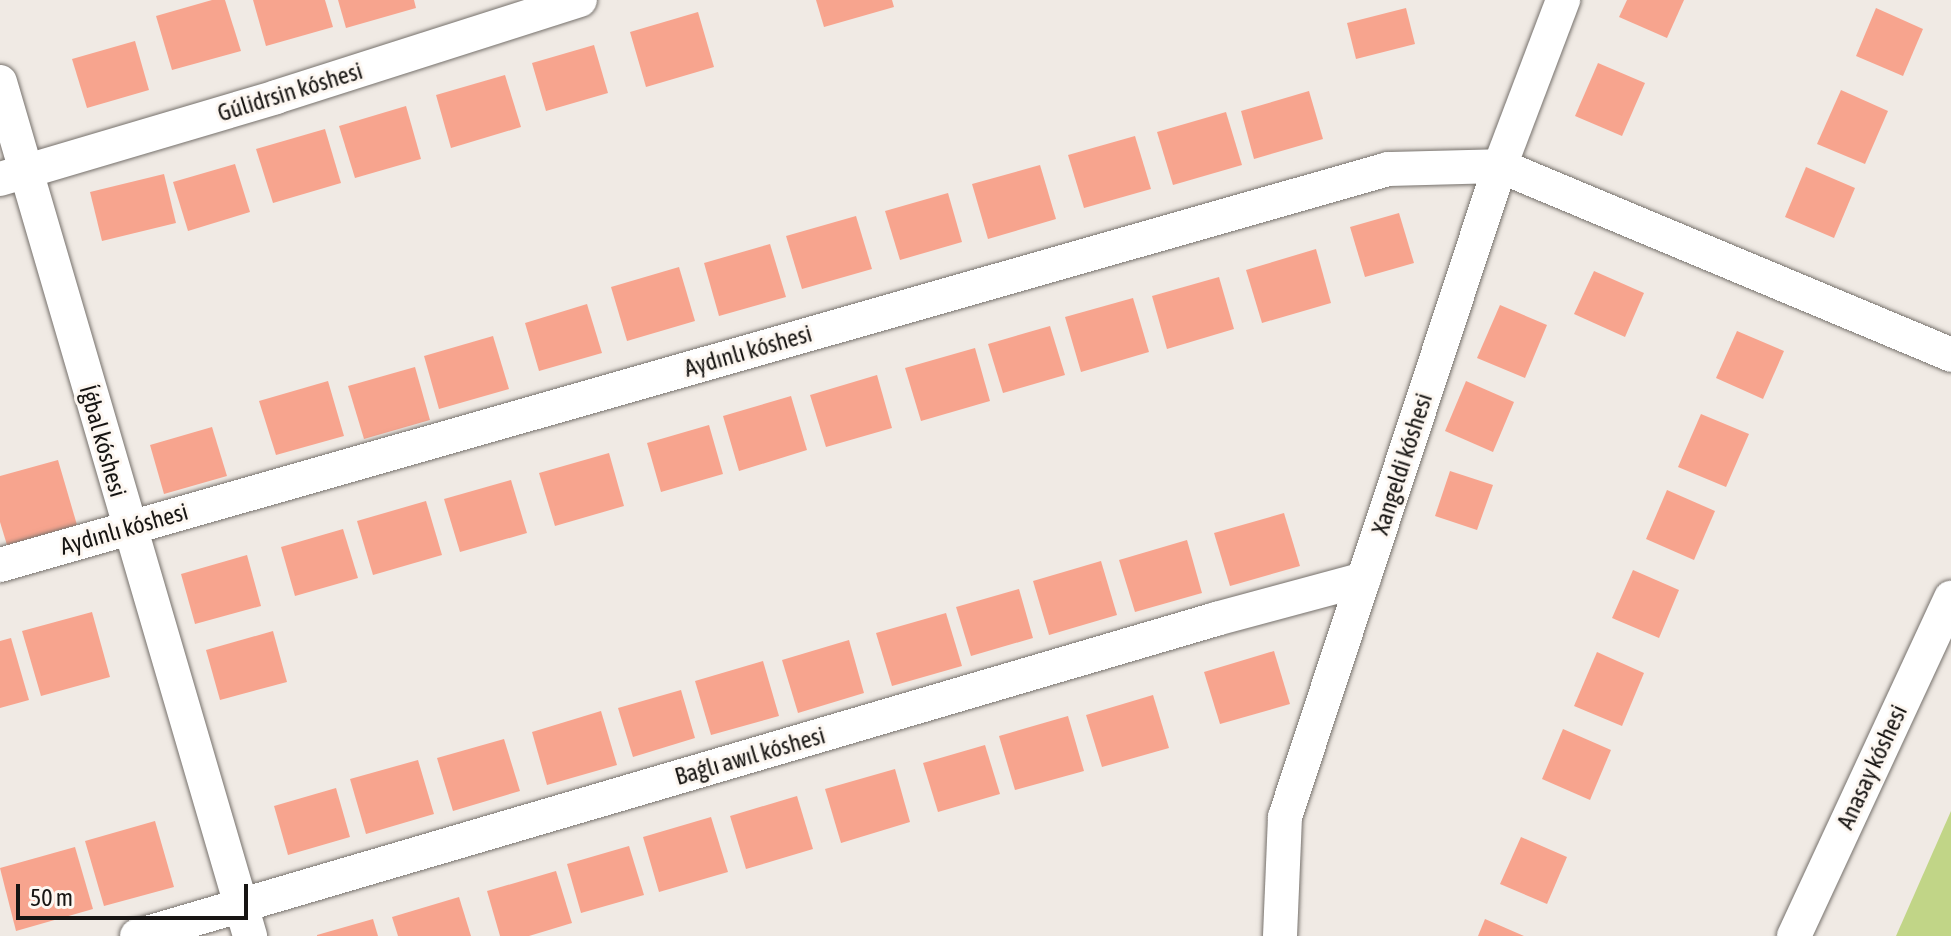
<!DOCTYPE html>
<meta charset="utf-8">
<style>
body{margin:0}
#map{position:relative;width:1951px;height:936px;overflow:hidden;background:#f0eae4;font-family:"Asap Condensed",sans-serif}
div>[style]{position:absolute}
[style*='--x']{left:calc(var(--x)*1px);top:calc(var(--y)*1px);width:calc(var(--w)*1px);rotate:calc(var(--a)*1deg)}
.water>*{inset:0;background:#c1d587}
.building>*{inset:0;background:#f7a48e}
.roads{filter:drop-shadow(0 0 2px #76716c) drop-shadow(0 0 2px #76716c)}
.minor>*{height:34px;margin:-17px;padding:0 17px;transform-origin:17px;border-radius:17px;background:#fff}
span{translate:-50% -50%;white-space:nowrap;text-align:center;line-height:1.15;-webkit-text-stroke:6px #fdf7f1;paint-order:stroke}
.street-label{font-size:24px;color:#171513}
.scale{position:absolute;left:16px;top:884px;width:232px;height:36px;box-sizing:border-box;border:4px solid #171513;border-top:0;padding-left:10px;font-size:24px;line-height:28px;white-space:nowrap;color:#171513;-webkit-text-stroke:6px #fdf7f1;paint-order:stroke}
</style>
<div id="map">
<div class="water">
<div style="clip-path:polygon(1951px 811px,1951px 936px,1896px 936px)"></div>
</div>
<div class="building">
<div style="clip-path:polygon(212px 0,225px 0,241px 51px,172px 70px,156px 16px)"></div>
<div style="clip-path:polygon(253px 0,325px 0,333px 27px,266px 46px)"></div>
<div style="clip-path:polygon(338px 0,414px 0,416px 8px,346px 28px)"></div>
<div style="clip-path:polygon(816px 0,892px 0,894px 7px,824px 27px)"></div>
<div style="clip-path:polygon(1627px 0,1684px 0,1667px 38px,1619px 17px)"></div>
<div style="clip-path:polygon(1406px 8px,1415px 44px,1356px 59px,1347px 23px)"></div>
<div style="clip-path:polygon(1876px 8px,1923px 29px,1903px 76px,1856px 56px)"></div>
<div style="clip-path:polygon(698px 12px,714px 67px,646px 87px,630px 32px)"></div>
<div style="clip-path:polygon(135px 41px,149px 90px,87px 108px,72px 59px)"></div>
<div style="clip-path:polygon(594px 45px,608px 93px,546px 111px,532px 63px)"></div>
<div style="clip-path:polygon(1598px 63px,1645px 83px,1622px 136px,1575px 116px)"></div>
<div style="clip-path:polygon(505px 75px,521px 127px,451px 148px,436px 95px)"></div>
<div style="clip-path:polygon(1841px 90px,1888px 111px,1865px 164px,1817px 144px)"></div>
<div style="clip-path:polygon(1309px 91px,1323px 139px,1254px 159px,1241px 111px)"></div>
<div style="clip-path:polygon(406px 106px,421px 159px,355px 178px,339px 126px)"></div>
<div style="clip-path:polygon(1226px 112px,1242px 165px,1173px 185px,1157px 132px)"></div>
<div style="clip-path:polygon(325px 129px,341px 183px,273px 203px,256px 149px)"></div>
<div style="clip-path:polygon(1135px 136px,1151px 189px,1084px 208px,1068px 155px)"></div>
<div style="clip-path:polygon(235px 164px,250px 212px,188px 231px,173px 182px)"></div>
<div style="clip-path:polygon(1040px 165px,1056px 219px,988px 239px,972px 184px)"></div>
<div style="clip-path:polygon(1806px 167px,1855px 188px,1834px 238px,1785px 217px)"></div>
<div style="clip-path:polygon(164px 174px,176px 223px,102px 241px,90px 192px)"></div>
<div style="clip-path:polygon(948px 193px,962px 242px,900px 260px,885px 211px)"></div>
<div style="clip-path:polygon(1399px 213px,1414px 263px,1365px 277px,1350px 227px)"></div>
<div style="clip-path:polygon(856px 216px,872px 269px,802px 289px,786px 236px)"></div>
<div style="clip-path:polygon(770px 244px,786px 297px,719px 316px,704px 263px)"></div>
<div style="clip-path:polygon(1316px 249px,1331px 303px,1262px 323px,1246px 270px)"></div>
<div style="clip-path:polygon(679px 267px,695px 321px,627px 341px,611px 287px)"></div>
<div style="clip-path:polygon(1594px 271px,1644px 293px,1625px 337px,1574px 314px)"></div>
<div style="clip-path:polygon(1219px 277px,1234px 329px,1167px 349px,1152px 296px)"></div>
<div style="clip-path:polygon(1133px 298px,1149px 352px,1081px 372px,1065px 317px)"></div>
<div style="clip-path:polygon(587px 304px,602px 353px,539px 371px,525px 323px)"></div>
<div style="clip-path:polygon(1500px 305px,1547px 325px,1525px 378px,1477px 358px)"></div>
<div style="clip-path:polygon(1050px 326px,1065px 375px,1003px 393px,988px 344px)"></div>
<div style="clip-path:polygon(1737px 331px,1784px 351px,1763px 399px,1716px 378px)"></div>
<div style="clip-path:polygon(493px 336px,509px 389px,439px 409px,424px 356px)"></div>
<div style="clip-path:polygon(975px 348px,990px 401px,921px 421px,905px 368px)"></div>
<div style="clip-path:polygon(415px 367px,430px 420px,364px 439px,348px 386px)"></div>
<div style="clip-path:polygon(877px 375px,892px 428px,826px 447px,810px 395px)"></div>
<div style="clip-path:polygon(328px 381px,344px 436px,276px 455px,259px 401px)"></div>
<div style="clip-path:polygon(1466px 381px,1514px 402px,1493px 452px,1445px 431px)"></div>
<div style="clip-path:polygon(791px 396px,807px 450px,739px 471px,723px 416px)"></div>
<div style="clip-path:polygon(1701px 414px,1749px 434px,1726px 487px,1678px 467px)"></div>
<div style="clip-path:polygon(709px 425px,723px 474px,661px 492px,647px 443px)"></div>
<div style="clip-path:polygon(212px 427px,227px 476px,164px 494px,150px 445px)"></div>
<div style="clip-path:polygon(609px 453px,624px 506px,555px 526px,539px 473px)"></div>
<div style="clip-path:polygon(58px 460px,77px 525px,7px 545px,0 522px,0 476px)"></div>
<div style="clip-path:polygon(1450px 471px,1493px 485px,1477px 530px,1435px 516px)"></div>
<div style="clip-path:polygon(511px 480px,527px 533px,460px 552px,444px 499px)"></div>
<div style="clip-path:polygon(1667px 490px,1715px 511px,1694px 560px,1646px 539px)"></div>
<div style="clip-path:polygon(426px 501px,442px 555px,373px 575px,357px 521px)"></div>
<div style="clip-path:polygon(1284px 513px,1300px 566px,1230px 586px,1214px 533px)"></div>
<div style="clip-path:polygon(343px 529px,358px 578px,295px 596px,281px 547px)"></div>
<div style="clip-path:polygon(1187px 540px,1202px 593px,1135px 612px,1119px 560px)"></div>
<div style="clip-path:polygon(247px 555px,261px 606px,195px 624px,181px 574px)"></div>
<div style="clip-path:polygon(1101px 561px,1117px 615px,1049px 635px,1033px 581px)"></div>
<div style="clip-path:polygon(1633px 570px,1679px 590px,1659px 638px,1612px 618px)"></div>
<div style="clip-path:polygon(1019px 589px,1033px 638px,971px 656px,956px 607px)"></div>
<div style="clip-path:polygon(92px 612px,110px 677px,41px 696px,22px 631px)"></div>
<div style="clip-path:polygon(946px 613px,962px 666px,892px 686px,876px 633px)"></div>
<div style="clip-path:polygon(273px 631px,287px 682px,220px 700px,206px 650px)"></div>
<div style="clip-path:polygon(11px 638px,29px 700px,0 708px,0 641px)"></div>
<div style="clip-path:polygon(849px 640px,864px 693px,798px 713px,782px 660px)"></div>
<div style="clip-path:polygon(1274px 651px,1290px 704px,1220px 724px,1204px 672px)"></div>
<div style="clip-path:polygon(1597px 652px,1644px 673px,1622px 726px,1574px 706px)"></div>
<div style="clip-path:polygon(763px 661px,779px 716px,711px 735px,695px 681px)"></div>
<div style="clip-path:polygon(681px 690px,695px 738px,633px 757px,618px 708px)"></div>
<div style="clip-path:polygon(1153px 695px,1169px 748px,1102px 767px,1086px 715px)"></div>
<div style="clip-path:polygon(601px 711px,617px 765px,547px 785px,532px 732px)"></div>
<div style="clip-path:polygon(1068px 716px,1084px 771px,1015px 790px,999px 736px)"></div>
<div style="clip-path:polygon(1563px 729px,1611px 750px,1590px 800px,1542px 779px)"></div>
<div style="clip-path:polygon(504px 739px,520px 791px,453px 811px,437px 758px)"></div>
<div style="clip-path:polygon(985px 745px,1000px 794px,938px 812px,923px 763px)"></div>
<div style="clip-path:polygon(418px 760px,434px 814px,366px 834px,350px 779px)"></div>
<div style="clip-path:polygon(895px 769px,910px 822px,841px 843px,825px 789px)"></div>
<div style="clip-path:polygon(336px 788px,350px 837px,288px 855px,274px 806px)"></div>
<div style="clip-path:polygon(797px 796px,813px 849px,746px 869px,730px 816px)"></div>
<div style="clip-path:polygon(711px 817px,728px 872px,659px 892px,643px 837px)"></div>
<div style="clip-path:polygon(155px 821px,174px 887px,104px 906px,85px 841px)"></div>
<div style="clip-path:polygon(1521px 837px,1567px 857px,1547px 904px,1500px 884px)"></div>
<div style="clip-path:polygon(629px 846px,644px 895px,581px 913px,567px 864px)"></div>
<div style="clip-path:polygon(75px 847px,93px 909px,16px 931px,0 868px)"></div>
<div style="clip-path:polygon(556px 871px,572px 923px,529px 936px,500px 936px,487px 891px)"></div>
<div style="clip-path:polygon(459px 897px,471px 936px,398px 936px,392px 917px)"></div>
<div style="clip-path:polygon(373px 919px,378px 936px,317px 936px,317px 935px)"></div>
<div style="clip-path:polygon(1485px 919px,1524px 936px,1478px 936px)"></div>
</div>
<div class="roads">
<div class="minor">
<div style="--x:0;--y:82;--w:890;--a:73.68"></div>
<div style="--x:0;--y:179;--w:288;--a:-16.5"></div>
<div style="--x:276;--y:97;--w:319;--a:-17.7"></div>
<div style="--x:0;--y:565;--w:1443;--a:-15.92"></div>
<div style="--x:1388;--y:169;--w:112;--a:-1.5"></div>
<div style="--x:1500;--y:166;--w:489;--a:22.7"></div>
<div style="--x:137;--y:936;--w:1125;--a:-16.37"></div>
<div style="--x:1216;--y:619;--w:153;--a:-15.1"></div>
<div style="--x:1280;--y:936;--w:119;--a:-87.6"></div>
<div style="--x:1285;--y:817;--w:686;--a:-71.72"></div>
<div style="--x:1500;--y:166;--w:178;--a:-69.2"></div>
<div style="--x:1794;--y:936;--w:373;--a:-65.1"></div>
</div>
</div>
<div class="street-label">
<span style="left:290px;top:92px;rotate:-17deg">Gúlidrsin kóshesi</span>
<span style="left:748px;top:351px;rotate:-16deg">Aydınlı kóshesi</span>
<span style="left:103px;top:441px;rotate:74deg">Íǵbal kóshesi</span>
<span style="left:1402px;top:464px;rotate:-72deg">Xangeldi kóshesi</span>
<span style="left:124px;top:529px;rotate:-16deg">Aydınlı kóshesi</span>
<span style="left:750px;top:756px;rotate:-16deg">Baǵlı awıl kóshesi</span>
<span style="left:1872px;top:767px;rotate:-65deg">Anasay kóshesi</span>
</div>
<div class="scale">50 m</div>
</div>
